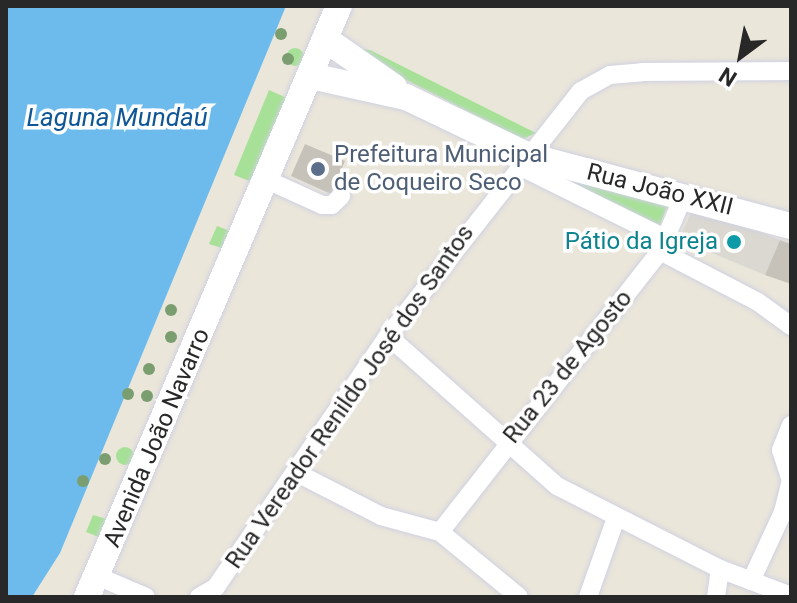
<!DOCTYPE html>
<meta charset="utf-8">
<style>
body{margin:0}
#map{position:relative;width:797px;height:603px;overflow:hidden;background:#ebe6da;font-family:Roboto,sans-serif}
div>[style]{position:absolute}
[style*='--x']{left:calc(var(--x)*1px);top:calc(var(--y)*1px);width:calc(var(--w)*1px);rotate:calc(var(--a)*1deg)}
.green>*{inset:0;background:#a7e197}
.round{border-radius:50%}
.plaza>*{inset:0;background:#dbd8d1}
.water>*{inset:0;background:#6dbbed}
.building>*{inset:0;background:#c6c2ba}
.roads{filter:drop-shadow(0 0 2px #cfd1e1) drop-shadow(0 0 2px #cfd1e1)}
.street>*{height:18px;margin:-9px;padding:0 9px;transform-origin:9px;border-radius:9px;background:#fff}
.secondary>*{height:26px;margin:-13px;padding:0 13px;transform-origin:13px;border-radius:13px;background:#fff}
.trees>*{width:12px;height:12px;margin:-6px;border-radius:50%;background:#7b9e70}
.dots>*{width:22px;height:22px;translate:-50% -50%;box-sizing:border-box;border:4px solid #fff;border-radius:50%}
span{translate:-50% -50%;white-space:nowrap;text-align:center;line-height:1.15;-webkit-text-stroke:7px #fff;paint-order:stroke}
.service-label{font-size:24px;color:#4e5e75}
.left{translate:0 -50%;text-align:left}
.street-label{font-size:24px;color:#282828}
.culture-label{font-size:24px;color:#0d838f}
.right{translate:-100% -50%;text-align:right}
.water-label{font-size:26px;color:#0f5696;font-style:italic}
.frame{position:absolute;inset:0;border:8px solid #282828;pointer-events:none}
.north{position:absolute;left:701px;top:16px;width:80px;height:80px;-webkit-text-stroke:6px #fff;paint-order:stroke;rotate:212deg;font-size:22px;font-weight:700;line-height:32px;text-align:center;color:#282828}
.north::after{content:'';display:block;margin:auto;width:28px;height:36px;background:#282828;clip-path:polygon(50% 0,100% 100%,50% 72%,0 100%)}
</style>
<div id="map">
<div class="green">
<div style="clip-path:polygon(341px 47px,370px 50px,536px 133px,523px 139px)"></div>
<div class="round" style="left:286px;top:48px;width:18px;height:18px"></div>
<div style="clip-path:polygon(269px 90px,287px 98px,252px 182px,234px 175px)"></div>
<div style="clip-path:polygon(542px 169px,669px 201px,660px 225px)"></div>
<div style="clip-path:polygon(217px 226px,230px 231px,222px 248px,209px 244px)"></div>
<div class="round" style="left:116px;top:447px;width:18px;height:18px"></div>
<div style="clip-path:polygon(93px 515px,107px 519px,99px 537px,86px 532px)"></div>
</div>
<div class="plaza">
<div style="clip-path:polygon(705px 210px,780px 240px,765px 275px,690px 244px,681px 235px,691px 213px)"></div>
</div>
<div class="water">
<div style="clip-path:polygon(6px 6px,286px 6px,60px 553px,32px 597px,6px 597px)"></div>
</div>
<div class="building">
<div style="clip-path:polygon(305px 144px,345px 161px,331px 194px,291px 176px)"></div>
<div style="clip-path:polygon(780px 240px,791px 244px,791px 284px,765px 275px)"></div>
</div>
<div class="roads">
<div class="street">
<div style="--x:519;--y:166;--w:165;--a:26.3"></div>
<div style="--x:267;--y:180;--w:60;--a:24.4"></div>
<div style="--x:322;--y:205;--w:10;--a:0"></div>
<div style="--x:332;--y:205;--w:13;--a:-45"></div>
<div style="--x:660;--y:251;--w:110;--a:27.5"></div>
<div style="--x:758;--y:302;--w:41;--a:36"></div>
<div style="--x:388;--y:336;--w:226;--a:41.6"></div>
<div style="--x:557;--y:486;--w:183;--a:27"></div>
<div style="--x:720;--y:569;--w:76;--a:20.8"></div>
<div style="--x:791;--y:425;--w:27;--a:112"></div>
<div style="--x:781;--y:450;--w:32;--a:72"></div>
<div style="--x:297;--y:473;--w:94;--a:27.1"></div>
<div style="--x:381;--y:516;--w:61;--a:15.2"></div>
<div style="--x:440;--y:532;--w:102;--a:39.4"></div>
<div style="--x:440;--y:532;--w:357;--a:-51.9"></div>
<div style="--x:660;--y:251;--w:61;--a:-66.8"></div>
<div style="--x:97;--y:576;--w:53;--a:23.2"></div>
<div style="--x:751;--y:581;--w:76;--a:-65.1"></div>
<div style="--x:783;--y:512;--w:32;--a:-76"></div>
<div style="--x:199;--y:597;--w:20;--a:-30"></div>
<div style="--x:216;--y:587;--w:304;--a:-55.6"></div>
<div style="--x:388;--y:336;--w:312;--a:-51.8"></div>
<div style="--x:581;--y:91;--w:33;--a:-29"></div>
<div style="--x:610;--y:75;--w:32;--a:-5"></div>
<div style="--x:642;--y:72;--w:149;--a:-0.4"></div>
<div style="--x:588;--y:597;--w:84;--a:-70.5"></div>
<div style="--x:716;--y:597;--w:28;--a:-82"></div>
</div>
<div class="secondary">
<div style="--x:325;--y:39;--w:84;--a:34.8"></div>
<div style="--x:311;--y:76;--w:97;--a:12.5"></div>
<div style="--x:406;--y:97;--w:136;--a:25.6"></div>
<div style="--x:529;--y:156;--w:271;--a:15"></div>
<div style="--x:87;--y:597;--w:642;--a:-66.91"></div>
</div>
</div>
<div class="trees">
<div style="left:281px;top:34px"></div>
<div style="left:288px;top:59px"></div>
<div style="left:171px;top:310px"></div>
<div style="left:171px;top:337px"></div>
<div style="left:149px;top:369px"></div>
<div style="left:128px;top:394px"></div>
<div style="left:147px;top:396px"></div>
<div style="left:105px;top:459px"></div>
<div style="left:83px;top:481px"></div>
</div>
<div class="dots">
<div style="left:318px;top:169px;background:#5c6f8a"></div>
<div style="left:734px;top:242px;background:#0f9aa8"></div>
</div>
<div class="service-label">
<span class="left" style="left:334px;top:169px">Prefeitura Municipal<br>de Coqueiro Seco</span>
</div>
<div class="street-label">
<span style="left:660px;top:190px;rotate:14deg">Rua João XXII</span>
<span style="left:568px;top:367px;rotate:-51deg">Rua 23 de Agosto</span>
<span style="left:350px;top:397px;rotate:-55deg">Rua Vereador Renildo José dos Santos</span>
<span style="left:157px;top:438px;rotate:-67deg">Avenida João Navarro</span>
</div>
<div class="culture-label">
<span class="right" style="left:718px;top:242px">Pátio da Igreja</span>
</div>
<div class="water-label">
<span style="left:117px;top:118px">Laguna Mundaú</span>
</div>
<div class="frame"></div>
<div class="north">N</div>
</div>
